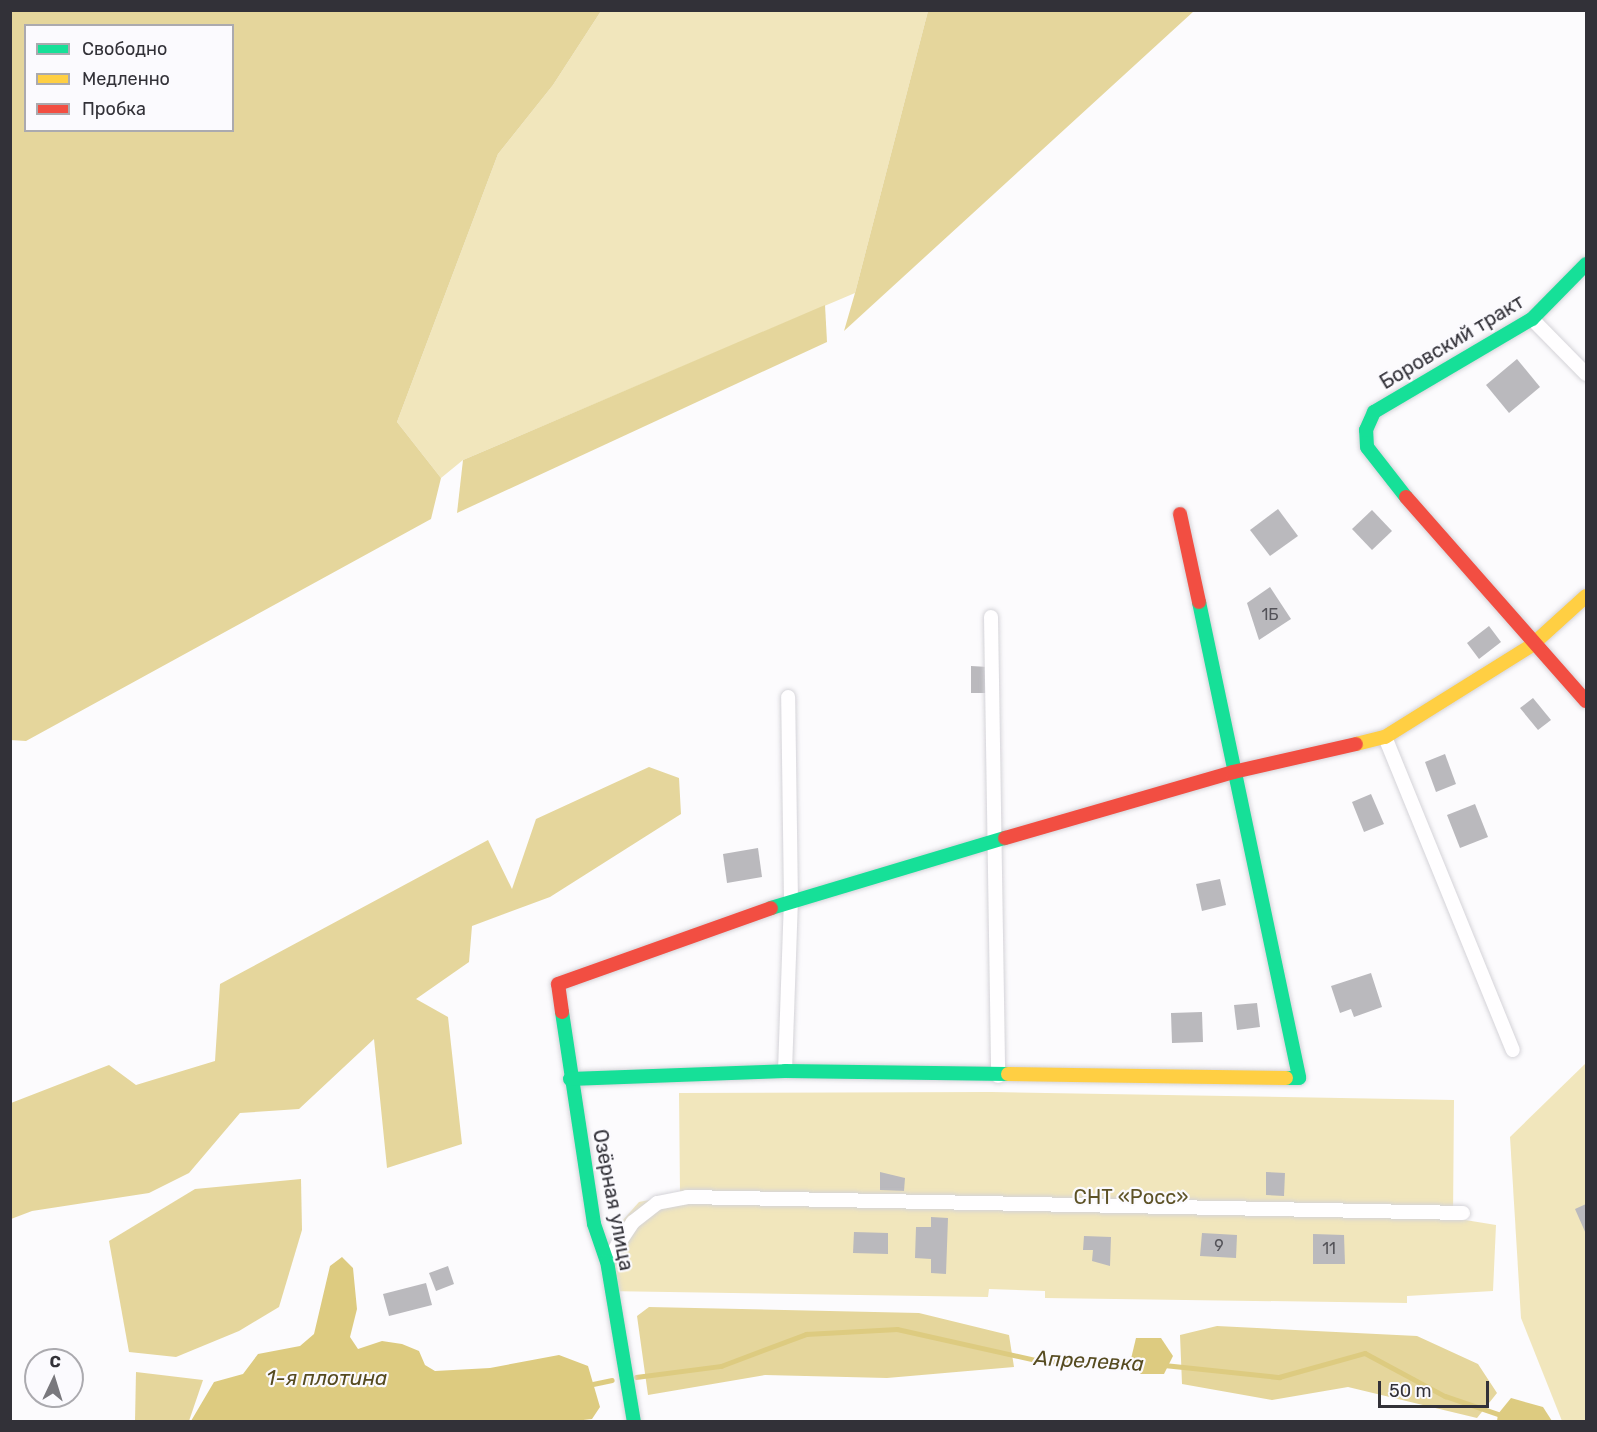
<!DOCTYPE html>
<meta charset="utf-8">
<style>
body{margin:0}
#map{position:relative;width:1597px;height:1432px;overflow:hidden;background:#fcfbfd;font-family:Rubik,sans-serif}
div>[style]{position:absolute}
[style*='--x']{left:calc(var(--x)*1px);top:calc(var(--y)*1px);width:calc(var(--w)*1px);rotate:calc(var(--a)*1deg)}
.green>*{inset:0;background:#f1e6bc}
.forest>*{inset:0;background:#e5d69c}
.water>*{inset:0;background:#ddcb80}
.stream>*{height:4.5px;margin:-2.25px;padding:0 2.25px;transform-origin:2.25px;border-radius:2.25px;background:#ddcb80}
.building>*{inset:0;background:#bab9bd}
.roads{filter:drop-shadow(0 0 2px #d4d3d8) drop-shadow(0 0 2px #d4d3d8)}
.street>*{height:14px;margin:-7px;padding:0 7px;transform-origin:7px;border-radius:7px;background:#fffeff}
.fast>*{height:14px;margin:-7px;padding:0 7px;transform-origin:7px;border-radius:7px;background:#16e098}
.slow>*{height:14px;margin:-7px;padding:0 7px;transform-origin:7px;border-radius:7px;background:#ffcf43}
.jam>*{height:14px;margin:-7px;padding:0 7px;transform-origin:7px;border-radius:7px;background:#f24e42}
span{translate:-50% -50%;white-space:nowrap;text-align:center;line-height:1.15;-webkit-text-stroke:4.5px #fbfafe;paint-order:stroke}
.number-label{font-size:16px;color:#545359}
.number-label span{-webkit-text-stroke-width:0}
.street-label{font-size:20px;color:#323138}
.park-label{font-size:20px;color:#5d5226}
.water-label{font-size:21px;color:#564b20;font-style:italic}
.frame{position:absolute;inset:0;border:12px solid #323138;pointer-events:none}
.legend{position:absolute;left:24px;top:24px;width:210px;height:108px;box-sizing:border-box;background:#fbfafe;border:2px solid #abaaaf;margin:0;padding:8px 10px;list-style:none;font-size:18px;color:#323138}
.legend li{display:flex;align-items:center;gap:12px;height:30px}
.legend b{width:30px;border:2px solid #abaaaf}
.north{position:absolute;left:24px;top:1348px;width:60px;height:60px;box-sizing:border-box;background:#fbfafe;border:2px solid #abaaaf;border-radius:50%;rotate:4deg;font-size:16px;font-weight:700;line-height:24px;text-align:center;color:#323138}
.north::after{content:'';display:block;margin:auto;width:21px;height:27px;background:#79787d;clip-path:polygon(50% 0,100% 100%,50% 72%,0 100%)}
.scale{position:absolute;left:1378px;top:1381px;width:111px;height:27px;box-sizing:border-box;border:3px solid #323138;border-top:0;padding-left:8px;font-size:18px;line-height:21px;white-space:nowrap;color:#323138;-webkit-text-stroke:4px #fbfafe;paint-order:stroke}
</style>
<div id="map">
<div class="green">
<div style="clip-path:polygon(601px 11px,928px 11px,855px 293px,463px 460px,441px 478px,397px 422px,498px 154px,553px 85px)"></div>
<div style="clip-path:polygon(1586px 1063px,1586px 1421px,1562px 1421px,1521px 1318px,1510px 1137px)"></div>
<div style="clip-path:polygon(991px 1092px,1454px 1100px,1453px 1218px,1496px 1225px,1493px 1291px,1407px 1296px,1407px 1303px,1045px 1298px,1045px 1291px,989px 1289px,988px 1297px,605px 1291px,616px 1228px,639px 1202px,680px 1194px,679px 1093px)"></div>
</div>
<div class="forest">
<div style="clip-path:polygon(evenodd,10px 11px,601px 11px,553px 85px,498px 154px,397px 422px,441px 478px,431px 519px,26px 741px,10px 740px,10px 11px,26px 26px,232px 26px,232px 130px,26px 130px,26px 26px)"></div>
<div style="clip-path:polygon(928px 11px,1194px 11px,844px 331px,855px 293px)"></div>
<div style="clip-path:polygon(825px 305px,827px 342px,457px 513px,463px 460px)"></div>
<div style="clip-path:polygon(649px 767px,679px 778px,681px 814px,550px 897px,472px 926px,469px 962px,416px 999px,448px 1017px,462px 1144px,387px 1168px,374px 1039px,299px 1109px,240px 1113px,189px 1173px,149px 1193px,32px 1211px,11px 1219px,11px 1103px,109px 1065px,136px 1085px,215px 1061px,220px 984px,488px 840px,512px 889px,536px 819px)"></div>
<div style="clip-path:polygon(301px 1179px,302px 1230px,279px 1307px,239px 1331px,176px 1357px,129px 1352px,109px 1241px,195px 1189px)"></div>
<div style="clip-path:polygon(649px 1307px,919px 1313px,1009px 1335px,1014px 1367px,887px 1378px,765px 1375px,648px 1395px,637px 1316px)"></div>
<div style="clip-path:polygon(1217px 1326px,1417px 1336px,1478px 1364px,1497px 1393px,1477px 1418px,1348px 1387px,1272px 1400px,1182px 1384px,1180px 1335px)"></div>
<div style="clip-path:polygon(136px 1372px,203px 1380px,189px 1421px,135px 1421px)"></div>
</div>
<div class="water">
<div style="clip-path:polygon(342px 1257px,353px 1268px,357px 1309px,350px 1337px,358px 1349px,382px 1341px,402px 1344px,419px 1351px,425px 1365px,435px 1371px,490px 1368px,559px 1355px,588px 1366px,600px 1407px,592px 1419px,566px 1422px,191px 1421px,214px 1382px,243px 1374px,258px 1354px,300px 1346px,314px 1334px,330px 1266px)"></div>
<div style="clip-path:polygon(1136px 1338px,1161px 1338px,1173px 1356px,1164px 1374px,1141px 1374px,1130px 1363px)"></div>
<div style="clip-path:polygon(1511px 1398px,1543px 1407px,1552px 1421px,1497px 1421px,1498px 1414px)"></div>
</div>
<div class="stream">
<div style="--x:1164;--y:1365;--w:116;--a:6"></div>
<div style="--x:1279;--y:1377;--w:89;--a:-15.6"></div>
<div style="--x:1365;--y:1353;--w:91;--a:28.3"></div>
<div style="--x:1445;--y:1396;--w:56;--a:18.8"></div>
<div style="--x:636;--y:1377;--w:86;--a:-7.4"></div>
<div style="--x:721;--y:1366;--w:91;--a:-20.6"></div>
<div style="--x:806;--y:1334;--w:91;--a:-3.1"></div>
<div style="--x:897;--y:1329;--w:147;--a:12.6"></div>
<div style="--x:1040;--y:1361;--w:95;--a:1.2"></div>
<div style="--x:593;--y:1384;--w:19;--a:-12"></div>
</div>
<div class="building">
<div style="clip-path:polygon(1517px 359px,1540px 387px,1509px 413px,1486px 385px)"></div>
<div style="clip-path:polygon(1278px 509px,1298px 536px,1270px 556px,1250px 530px)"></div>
<div style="clip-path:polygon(1372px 510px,1392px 531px,1372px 550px,1352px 529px)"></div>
<div style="clip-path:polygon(1270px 587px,1291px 619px,1259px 640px,1247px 603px)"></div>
<div style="clip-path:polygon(1489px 626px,1501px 642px,1479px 659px,1467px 643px)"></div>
<div style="clip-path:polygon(971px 666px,988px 667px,988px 693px,971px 693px)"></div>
<div style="clip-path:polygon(1533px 698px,1551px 720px,1538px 730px,1520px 708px)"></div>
<div style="clip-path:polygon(1445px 754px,1456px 784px,1436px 792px,1425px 762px)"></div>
<div style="clip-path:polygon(1371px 794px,1384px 824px,1364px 832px,1352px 802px)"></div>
<div style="clip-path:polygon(1475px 804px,1488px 837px,1460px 848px,1447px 815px)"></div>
<div style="clip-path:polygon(758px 848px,762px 877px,727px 883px,723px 854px)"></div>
<div style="clip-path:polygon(1220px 879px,1226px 905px,1202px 911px,1196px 884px)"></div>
<div style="clip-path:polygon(1371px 973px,1382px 1007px,1354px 1017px,1351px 1009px,1340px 1013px,1331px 986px)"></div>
<div style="clip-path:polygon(1257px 1003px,1260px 1027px,1237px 1030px,1234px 1005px)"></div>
<div style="clip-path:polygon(1202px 1012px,1203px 1042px,1172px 1043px,1171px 1013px)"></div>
<div style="clip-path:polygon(880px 1172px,905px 1178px,904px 1191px,880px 1190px)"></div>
<div style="clip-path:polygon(1266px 1172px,1285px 1173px,1284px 1196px,1266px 1195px)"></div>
<div style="clip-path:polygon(1586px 1204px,1586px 1234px,1575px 1209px)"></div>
<div style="clip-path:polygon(931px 1217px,948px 1218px,946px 1274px,931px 1273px,931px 1259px,915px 1258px,916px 1227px,931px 1227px)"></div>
<div style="clip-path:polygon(854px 1232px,888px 1233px,888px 1254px,853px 1253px)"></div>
<div style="clip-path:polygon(1202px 1233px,1237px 1235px,1236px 1258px,1200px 1256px)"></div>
<div style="clip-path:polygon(1313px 1234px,1344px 1235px,1345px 1264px,1313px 1264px)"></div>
<div style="clip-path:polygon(1084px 1236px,1111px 1237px,1110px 1266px,1092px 1261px,1093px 1250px,1083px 1250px)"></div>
<div style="clip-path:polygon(448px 1266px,454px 1284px,436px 1291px,429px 1273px)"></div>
<div style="clip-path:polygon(426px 1283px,432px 1305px,389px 1316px,383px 1294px)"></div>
</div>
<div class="roads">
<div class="street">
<div style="--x:1532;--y:319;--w:77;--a:45.5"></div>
<div style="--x:991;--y:617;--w:459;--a:89.1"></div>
<div style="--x:1385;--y:737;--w:338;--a:67.8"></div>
<div style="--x:785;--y:1071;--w:170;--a:-88"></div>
<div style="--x:791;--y:901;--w:204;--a:-90.8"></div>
<div style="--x:607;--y:1261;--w:47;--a:-56.3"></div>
<div style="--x:633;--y:1222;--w:31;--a:-38"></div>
<div style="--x:657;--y:1203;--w:31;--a:-11"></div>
<div style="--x:687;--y:1197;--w:776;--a:1.18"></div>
</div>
<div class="fast">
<div style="--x:1406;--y:497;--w:63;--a:-128"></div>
<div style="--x:1367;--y:447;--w:17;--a:-93"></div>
<div style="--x:1366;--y:430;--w:20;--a:-66"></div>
<div style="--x:1374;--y:412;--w:183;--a:-30.5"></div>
<div style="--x:1532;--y:319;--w:77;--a:-45.5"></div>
<div style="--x:1199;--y:602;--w:486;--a:78.1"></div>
<div style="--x:1299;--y:1078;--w:13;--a:180"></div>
<div style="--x:771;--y:908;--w:244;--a:-16.7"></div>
<div style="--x:562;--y:1012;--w:214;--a:81.4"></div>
<div style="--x:594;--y:1224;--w:39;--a:71"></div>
<div style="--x:607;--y:1261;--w:163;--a:80.5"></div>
<div style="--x:570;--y:1079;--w:215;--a:-2.1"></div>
<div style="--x:785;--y:1071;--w:223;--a:0.8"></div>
</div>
<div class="slow">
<div style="--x:1356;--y:744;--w:30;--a:-14"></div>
<div style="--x:1385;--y:737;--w:173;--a:-32"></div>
<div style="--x:1532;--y:645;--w:73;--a:-42.2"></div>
<div style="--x:1008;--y:1074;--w:278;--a:0.8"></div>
</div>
<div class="jam">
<div style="--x:1406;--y:497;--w:272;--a:48.6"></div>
<div style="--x:1180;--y:514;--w:90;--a:77.8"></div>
<div style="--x:1005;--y:838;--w:237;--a:-16.1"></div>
<div style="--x:1233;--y:772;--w:126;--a:-12.8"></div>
<div style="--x:562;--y:1012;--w:28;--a:-98"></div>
<div style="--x:558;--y:984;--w:226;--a:-19.6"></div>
</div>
</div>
<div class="number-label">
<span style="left:1270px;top:615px">1Б</span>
<span style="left:1219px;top:1246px">9</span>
<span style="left:1329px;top:1249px">11</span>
</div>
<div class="street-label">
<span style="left:1452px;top:342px;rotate:-31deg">Боровский тракт</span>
<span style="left:613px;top:1200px;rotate:79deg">Озёрная улица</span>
</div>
<div class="park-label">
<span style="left:1131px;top:1197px">СНТ «Росс»</span>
</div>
<div class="water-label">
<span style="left:1089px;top:1361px;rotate:3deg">Апрелевка</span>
<span style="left:327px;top:1378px">1-я плотина</span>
</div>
<div class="frame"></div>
<ul class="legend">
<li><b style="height:8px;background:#16e098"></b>Свободно</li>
<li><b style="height:8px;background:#ffcf43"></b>Медленно</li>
<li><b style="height:8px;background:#f24e42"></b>Пробка</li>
</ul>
<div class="north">С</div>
<div class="scale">50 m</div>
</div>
